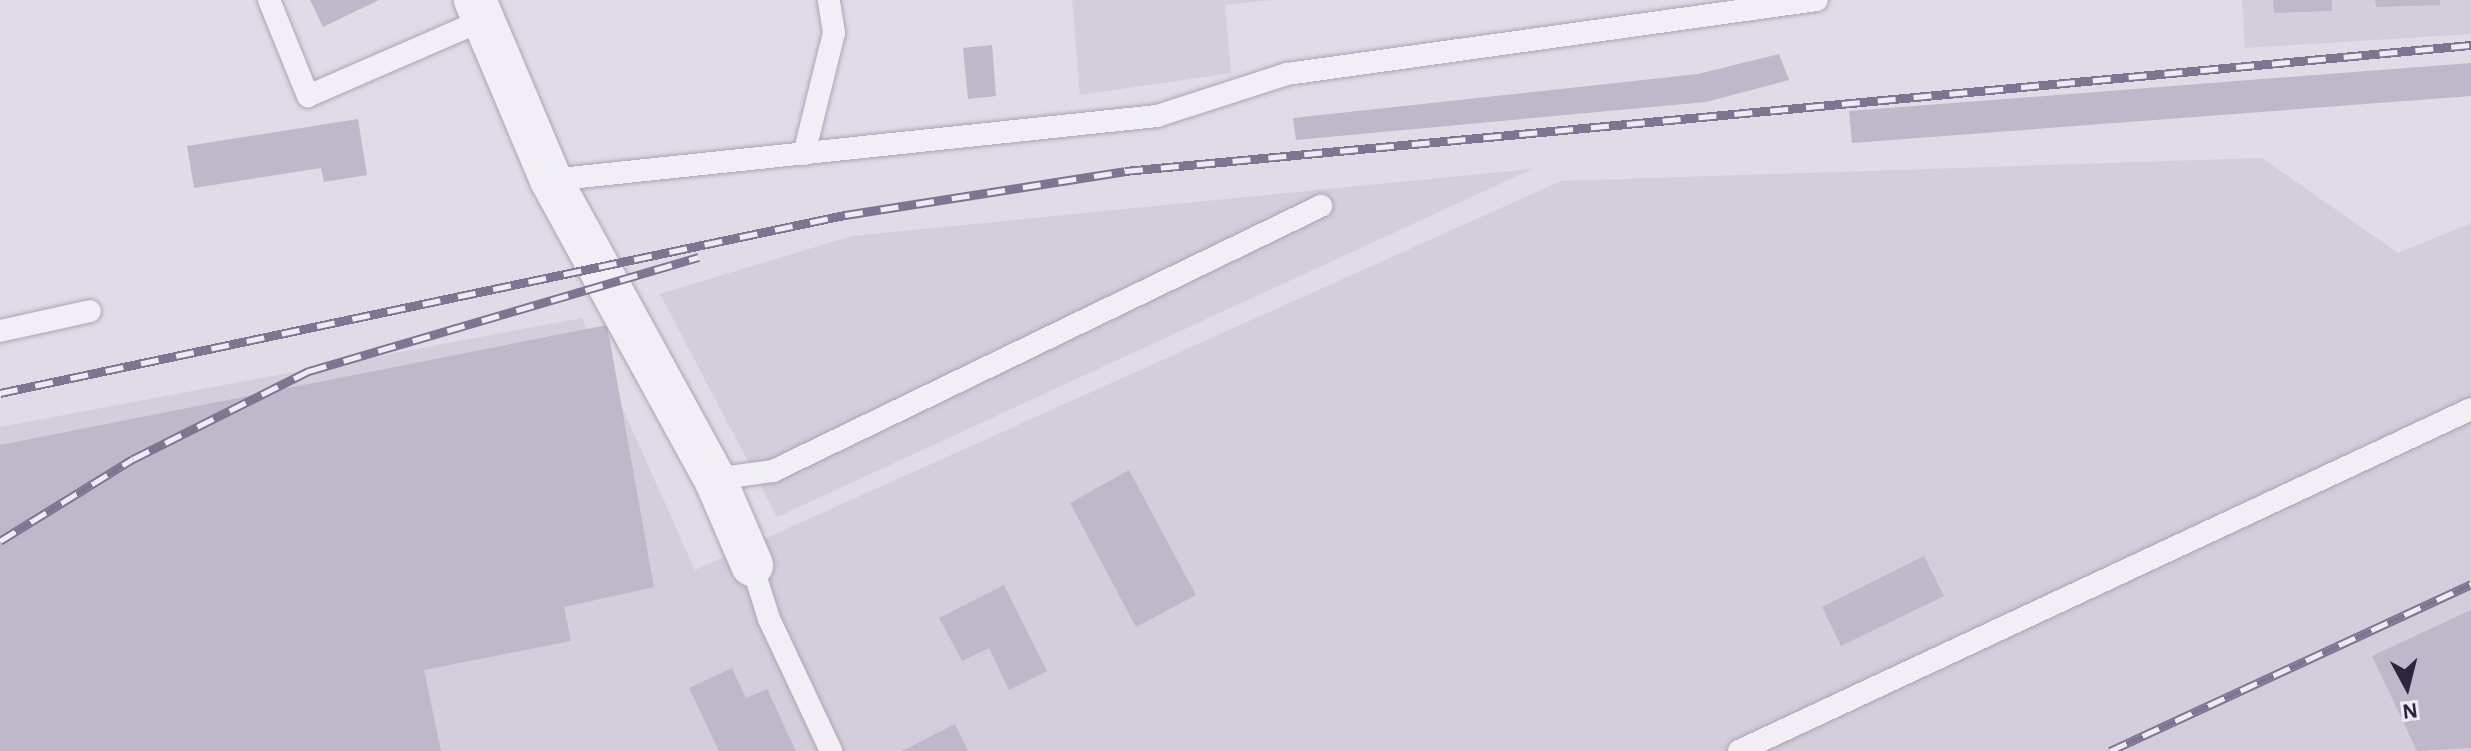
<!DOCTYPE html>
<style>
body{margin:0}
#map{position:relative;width:2471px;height:751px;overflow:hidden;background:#e0dbe7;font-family:"Alegreya Sans",sans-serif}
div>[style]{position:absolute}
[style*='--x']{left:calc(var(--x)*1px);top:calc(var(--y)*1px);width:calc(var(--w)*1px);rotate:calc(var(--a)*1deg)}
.built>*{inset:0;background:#d3cddc}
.building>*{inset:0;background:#bfb8ca}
.roads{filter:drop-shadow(0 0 2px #aba4b4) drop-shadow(0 0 2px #aba4b4)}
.lane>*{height:22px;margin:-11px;padding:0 11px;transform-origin:11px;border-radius:11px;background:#f1eef5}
.street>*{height:42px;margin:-21px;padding:0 21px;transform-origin:21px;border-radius:21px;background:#f1eef5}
.rail>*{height:9px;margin-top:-4.5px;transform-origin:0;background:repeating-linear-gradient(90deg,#eeebf5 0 18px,#7f7492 0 36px);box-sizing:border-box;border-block:2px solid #7f7492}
span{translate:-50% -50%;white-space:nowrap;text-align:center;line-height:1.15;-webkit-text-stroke:6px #eeebf5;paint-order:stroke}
.north{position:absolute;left:2367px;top:647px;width:80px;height:80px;-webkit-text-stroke:6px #eeebf5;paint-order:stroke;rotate:173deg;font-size:22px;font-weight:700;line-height:32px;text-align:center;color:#2e243e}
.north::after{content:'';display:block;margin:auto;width:28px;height:36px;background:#2e243e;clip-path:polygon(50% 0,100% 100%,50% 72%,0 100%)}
</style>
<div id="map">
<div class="built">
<div style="clip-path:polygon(1072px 0,1272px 0,1225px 5px,1231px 73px,1080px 95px)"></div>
<div style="clip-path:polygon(2242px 0,2471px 0,2471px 34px,2245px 48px)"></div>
<div style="clip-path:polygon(2262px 158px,2398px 253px,2471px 223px,2471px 751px,0 751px,0 427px,582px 318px,695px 570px,1561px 181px)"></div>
<div style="clip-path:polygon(1532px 169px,777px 517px,660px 294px,852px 236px)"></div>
</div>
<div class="building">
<div style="clip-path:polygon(310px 0,379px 0,323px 27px)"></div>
<div style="clip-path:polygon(2273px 0,2332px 0,2332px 11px,2274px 13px)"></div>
<div style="clip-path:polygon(2375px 0,2440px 0,2440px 5px,2376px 7px)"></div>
<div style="clip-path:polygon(992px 45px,996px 96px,968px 99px,963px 48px)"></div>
<div style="clip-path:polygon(1779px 54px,1789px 80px,1706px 102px,1296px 140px,1293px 118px,1698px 74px)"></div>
<div style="clip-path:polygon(2471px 63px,2471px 96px,1852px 143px,1849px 111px)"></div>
<div style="clip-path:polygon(358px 119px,367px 175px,324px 182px,321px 168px,194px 188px,187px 146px)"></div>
<div style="clip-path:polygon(607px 325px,654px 587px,564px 607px,571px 641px,424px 670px,441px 751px,0 751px,0 445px)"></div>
<div style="clip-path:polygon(1129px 470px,1196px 595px,1136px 627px,1070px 503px)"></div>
<div style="clip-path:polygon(1924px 556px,1944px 596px,1841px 646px,1822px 607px)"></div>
<div style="clip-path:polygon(1004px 585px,1047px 671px,1009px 690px,989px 648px,962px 661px,939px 618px)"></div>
<div style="clip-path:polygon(2471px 610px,2471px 748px,2417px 751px,2372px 656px)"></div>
<div style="clip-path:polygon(732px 668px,746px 698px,767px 689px,796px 751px,719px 751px,689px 688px)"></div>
<div style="clip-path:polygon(955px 724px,968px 751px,902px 751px)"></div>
</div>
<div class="roads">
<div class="lane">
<div style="--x:269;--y:0;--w:104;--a:67.9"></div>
<div style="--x:308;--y:96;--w:191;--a:-23.5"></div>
<div style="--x:804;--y:154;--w:125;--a:-76.1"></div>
<div style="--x:834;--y:33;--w:33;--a:-99"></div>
<div style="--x:551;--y:180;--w:609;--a:-6.03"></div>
<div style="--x:1157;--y:116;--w:137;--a:-17.9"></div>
<div style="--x:1287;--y:74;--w:535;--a:-7.95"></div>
<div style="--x:0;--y:331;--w:92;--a:-12.5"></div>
<div style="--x:715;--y:479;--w:59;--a:-7.9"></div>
<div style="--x:773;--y:471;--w:609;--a:-25.81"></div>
<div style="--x:752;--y:565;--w:57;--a:72.5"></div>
<div style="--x:769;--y:619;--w:146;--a:64.8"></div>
<div style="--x:1739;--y:751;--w:808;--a:-25.04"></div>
</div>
<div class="street">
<div style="--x:475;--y:0;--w:195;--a:67.1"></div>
<div style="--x:551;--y:180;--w:341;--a:61.3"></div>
<div style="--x:715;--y:479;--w:94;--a:66.7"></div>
</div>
</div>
<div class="rail">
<div style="--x:0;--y:393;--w:864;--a:-11.9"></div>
<div style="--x:845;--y:215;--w:283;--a:-8.9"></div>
<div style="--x:1125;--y:171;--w:1352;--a:-5.35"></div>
<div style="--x:0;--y:541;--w:156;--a:-31.7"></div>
<div style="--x:133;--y:459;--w:197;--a:-26.6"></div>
<div style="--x:309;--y:371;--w:406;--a:-16.3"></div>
<div style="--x:2110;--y:751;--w:398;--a:-24.8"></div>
</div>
<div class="north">N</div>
</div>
